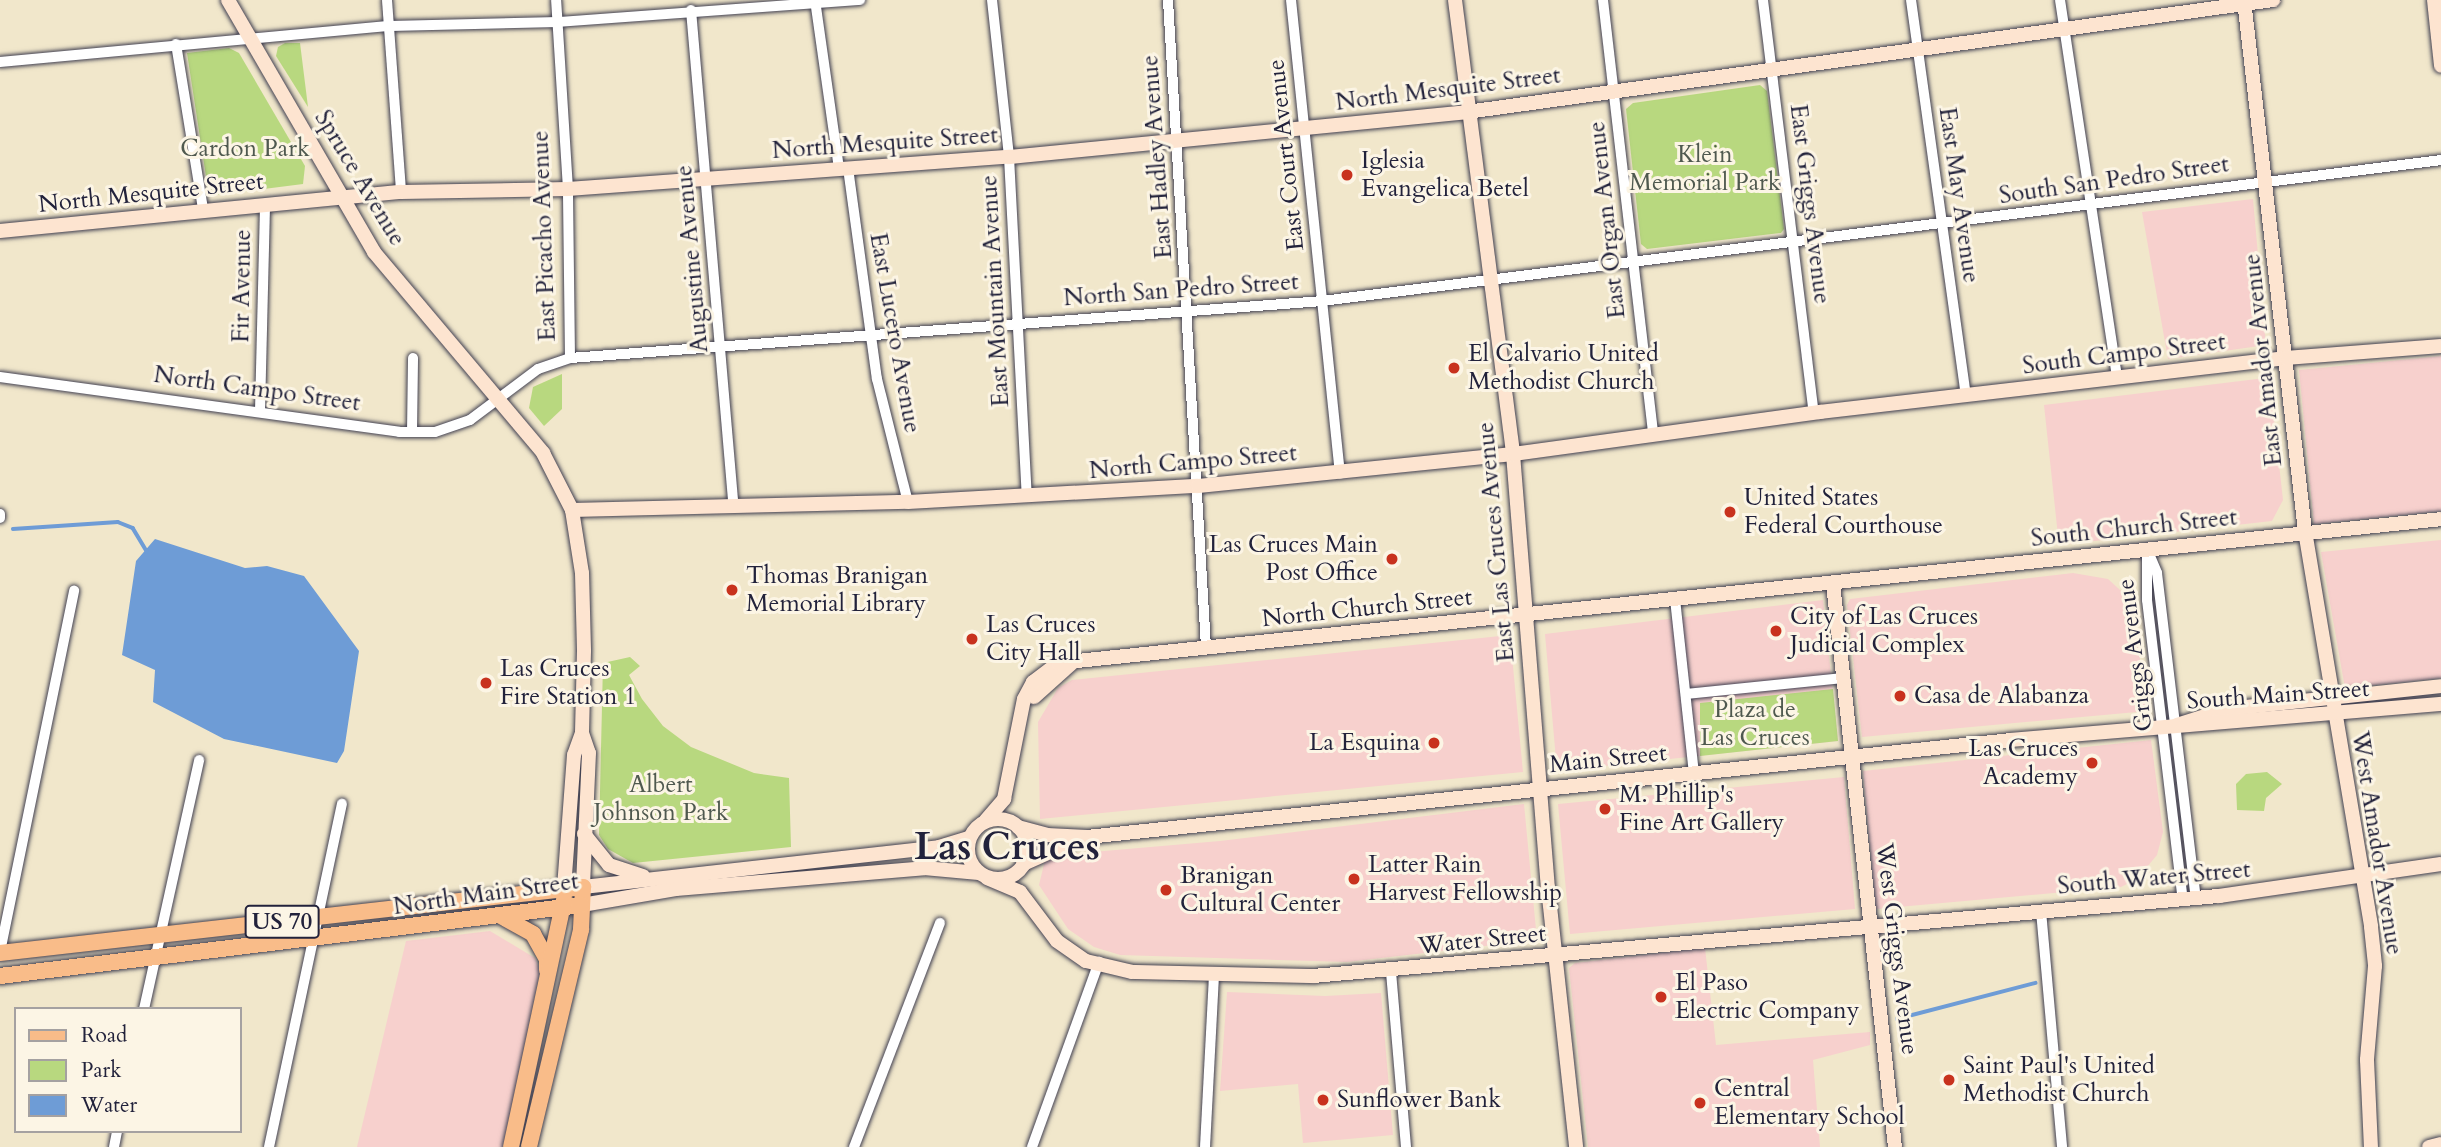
<!DOCTYPE html>
<style>
body{margin:0}
#map{position:relative;width:2441px;height:1147px;overflow:hidden;background:#f1e7cb;font-family:Cardo,serif}
div>[style]{position:absolute}
[style*='--x']{left:calc(var(--x)*1px);top:calc(var(--y)*1px);width:calc(var(--w)*1px);rotate:calc(var(--a)*1deg)}
.built>*{inset:0;background:#f7d0cd}
.green>*{inset:0;background:#b8d87f}
.water>*{inset:0;background:#6e9cd6}
.stream>*{height:3.5px;margin:-1.75px;padding:0 1.75px;transform-origin:1.75px;border-radius:1.75px;background:#6e9cd6}
.roads{filter:drop-shadow(0 0 2px #414051) drop-shadow(0 0 2px #414051)}
.street>*{height:10px;margin:-5px;padding:0 5px;transform-origin:5px;border-radius:5px;background:#fff}
.secondary>*{height:14px;margin:-7px;padding:0 7px;transform-origin:7px;border-radius:7px;background:#fde4d0}
.secondary>.ring{margin:-7px;padding:0;box-sizing:content-box;background:none;border:14px solid #fde4d0;border-radius:50%}
.primary>*{height:16px;margin:-8px;padding:0 8px;transform-origin:8px;border-radius:8px;background:#f9bc89}
.dots>*{width:19px;height:19px;translate:-50% -50%;box-sizing:border-box;border:4px solid #fcf5e5;border-radius:50%}
span{translate:-50% -50%;white-space:nowrap;text-align:center;line-height:1.15;-webkit-text-stroke:6px #fcf5e5;paint-order:stroke}
.shield-label span{padding:2px 5px;background:#fcf5e5;border:2px solid;border-radius:5px;-webkit-text-stroke-width:0}
.shield-label{font-size:23px;color:#22223b;font-weight:700}
.street-label{font-size:24px;color:#22223b}
.park-label{font-size:24px;color:#4f594f}
.poi-label{font-size:24px;color:#22223b}
.left{translate:0 -50%;text-align:left}
.right{translate:-100% -50%;text-align:right}
.town-label{font-size:38px;color:#22223b;font-weight:700}
.legend{position:absolute;left:14px;top:1007px;width:228px;height:126px;box-sizing:border-box;background:#fcf5e5;border:2px solid #a5a1a1;margin:0;padding:9px 12px;list-style:none;font-size:21px;color:#22223b}
.legend li{display:flex;align-items:center;gap:14px;height:35px}
.legend b{width:35px;border:2px solid #a5a1a1}
</style>
<div id="map">
<div class="built">
<div style="clip-path:polygon(2253px 199px,2266px 345px,2168px 359px,2142px 212px)"></div>
<div style="clip-path:polygon(2441px 356px,2441px 511px,2314px 524px,2299px 370px)"></div>
<div style="clip-path:polygon(2265px 378px,2270px 384px,2283px 500px,2272px 521px,2059px 545px,2044px 405px)"></div>
<div style="clip-path:polygon(2441px 540px,2441px 678px,2345px 688px,2321px 552px)"></div>
<div style="clip-path:polygon(2073px 573px,2108px 579px,2131px 600px,2148px 711px,1862px 737px,1847px 605px,1850px 599px)"></div>
<div style="clip-path:polygon(1823px 600px,1838px 741px,1557px 771px,1545px 634px)"></div>
<div style="clip-path:polygon(1510px 635px,1523px 772px,1040px 819px,1038px 722px,1058px 688px,1072px 680px)"></div>
<div style="clip-path:polygon(2151px 740px,2163px 832px,2157px 855px,2137px 879px,2121px 887px,1876px 909px,1863px 771px)"></div>
<div style="clip-path:polygon(1844px 777px,1855px 909px,1570px 934px,1558px 804px)"></div>
<div style="clip-path:polygon(1524px 804px,1537px 940px,1347px 962px,1120px 955px,1094px 947px,1068px 929px,1039px 885px,1046px 856px,1220px 841px)"></div>
<div style="clip-path:polygon(490px 931px,535px 958px,540px 971px,503px 1147px,357px 1147px,406px 941px)"></div>
<div style="clip-path:polygon(1705px 948px,1716px 1045px,1870px 1032px,1870px 1045px,1813px 1060px,1820px 1147px,1588px 1147px,1569px 968px,1575px 963px)"></div>
<div style="clip-path:polygon(1227px 992px,1325px 996px,1381px 993px,1393px 1135px,1303px 1143px,1298px 1084px,1220px 1091px)"></div>
</div>
<div class="green">
<div style="clip-path:polygon(285px 43px,300px 43px,308px 107px,276px 56px,278px 47px)"></div>
<div style="clip-path:polygon(229px 48px,239px 53px,305px 166px,303px 184px,209px 196px,187px 53px)"></div>
<div style="clip-path:polygon(1760px 85px,1767px 91px,1784px 229px,1781px 233px,1647px 249px,1641px 244px,1626px 109px,1633px 103px)"></div>
<div style="clip-path:polygon(562px 374px,562px 409px,544px 426px,529px 408px,533px 387px)"></div>
<div style="clip-path:polygon(630px 657px,640px 666px,629px 675px,642px 699px,663px 726px,691px 747px,754px 773px,789px 778px,791px 847px,633px 863px,608px 849px,599px 835px,603px 663px)"></div>
<div style="clip-path:polygon(1833px 689px,1838px 741px,1700px 756px,1700px 703px)"></div>
<div style="clip-path:polygon(2267px 772px,2282px 784px,2266px 798px,2264px 811px,2237px 810px,2236px 784px,2246px 774px)"></div>
</div>
<div class="water">
<div style="clip-path:polygon(155px 539px,245px 568px,267px 566px,304px 576px,359px 651px,344px 751px,337px 763px,224px 739px,153px 702px,155px 670px,122px 655px,136px 561px)"></div>
</div>
<div class="stream">
<div style="--x:13;--y:529;--w:105;--a:-3.8"></div>
<div style="--x:118;--y:522;--w:16;--a:22"></div>
<div style="--x:133;--y:528;--w:27;--a:59"></div>
<div style="--x:1897;--y:1019;--w:143;--a:-14.6"></div>
</div>
<div class="roads">
<div class="street">
<div style="--x:387;--y:0;--w:193;--a:85.8"></div>
<div style="--x:815;--y:0;--w:171;--a:81.9"></div>
<div style="--x:992;--y:0;--w:158;--a:83.8"></div>
<div style="--x:1009;--y:157;--w:340;--a:87"></div>
<div style="--x:1168;--y:0;--w:648;--a:86.64"></div>
<div style="--x:1291;--y:0;--w:476;--a:84.1"></div>
<div style="--x:1603;--y:0;--w:438;--a:83.4"></div>
<div style="--x:1763;--y:0;--w:416;--a:83"></div>
<div style="--x:1911;--y:0;--w:400;--a:82.1"></div>
<div style="--x:2060;--y:0;--w:381;--a:81.4"></div>
<div style="--x:691;--y:10;--w:496;--a:85.1"></div>
<div style="--x:176;--y:44;--w:167;--a:80.7"></div>
<div style="--x:0;--y:62;--w:392;--a:-5.3"></div>
<div style="--x:390;--y:26;--w:168;--a:-1.4"></div>
<div style="--x:558;--y:22;--w:303;--a:-4.2"></div>
<div style="--x:848;--y:168;--w:213;--a:82.2"></div>
<div style="--x:877;--y:379;--w:127;--a:75.9"></div>
<div style="--x:570;--y:358;--w:754;--a:-4.33"></div>
<div style="--x:1322;--y:301;--w:1128;--a:-7.18"></div>
<div style="--x:0;--y:377;--w:403;--a:7.8"></div>
<div style="--x:399;--y:432;--w:36;--a:0"></div>
<div style="--x:435;--y:432;--w:37;--a:-19"></div>
<div style="--x:470;--y:420;--w:85;--a:-36.9"></div>
<div style="--x:538;--y:369;--w:34;--a:-19"></div>
<div style="--x:570;--y:358;--w:169;--a:-90.7"></div>
<div style="--x:568;--y:189;--w:189;--a:-93.6"></div>
<div style="--x:260;--y:411;--w:207;--a:-88.6"></div>
<div style="--x:412;--y:432;--w:74;--a:-89.2"></div>
<div style="--x:0;--y:514;--w:4;--a:90"></div>
<div style="--x:2147;--y:549;--w:26;--a:67"></div>
<div style="--x:2157;--y:573;--w:327;--a:83.2"></div>
<div style="--x:2147;--y:552;--w:48;--a:90"></div>
<div style="--x:2147;--y:600;--w:302;--a:83.2"></div>
<div style="--x:1675;--y:599;--w:176;--a:83.8"></div>
<div style="--x:1686;--y:694;--w:158;--a:-5.8"></div>
<div style="--x:2041;--y:911;--w:237;--a:84.9"></div>
<div style="--x:0;--y:952;--w:369;--a:-78.4"></div>
<div style="--x:1391;--y:972;--w:176;--a:85.1"></div>
<div style="--x:144;--y:1009;--w:255;--a:-77.5"></div>
<div style="--x:114;--y:1147;--w:16;--a:-79"></div>
<div style="--x:269;--y:1147;--w:351;--a:-78"></div>
<div style="--x:854;--y:1147;--w:240;--a:-69"></div>
<div style="--x:1032;--y:1147;--w:197;--a:-70.1"></div>
<div style="--x:1205;--y:1147;--w:173;--a:-87"></div>
</div>
<div class="secondary">
<div style="--x:228;--y:0;--w:291;--a:59.9"></div>
<div style="--x:374;--y:252;--w:263;--a:49.9"></div>
<div style="--x:543;--y:453;--w:64;--a:63"></div>
<div style="--x:572;--y:510;--w:64;--a:81"></div>
<div style="--x:582;--y:573;--w:78;--a:88.5"></div>
<div style="--x:584;--y:651;--w:82;--a:91.4"></div>
<div style="--x:582;--y:733;--w:23;--a:110"></div>
<div style="--x:574;--y:755;--w:134;--a:94.3"></div>
<div style="--x:1455;--y:0;--w:458;--a:82.7"></div>
<div style="--x:1513;--y:454;--w:435;--a:85.4"></div>
<div style="--x:1548;--y:888;--w:261;--a:83.8"></div>
<div style="--x:2244;--y:0;--w:534;--a:83.45"></div>
<div style="--x:2305;--y:531;--w:401;--a:80.5"></div>
<div style="--x:2371;--y:927;--w:39;--a:84"></div>
<div style="--x:2375;--y:966;--w:94;--a:94.9"></div>
<div style="--x:2367;--y:1060;--w:87;--a:87.4"></div>
<div style="--x:2434;--y:0;--w:66;--a:83.9"></div>
<div style="--x:0;--y:231;--w:403;--a:-5.6"></div>
<div style="--x:401;--y:192;--w:167;--a:-1"></div>
<div style="--x:568;--y:189;--w:442;--a:-4.2"></div>
<div style="--x:1009;--y:157;--w:460;--a:-5.6"></div>
<div style="--x:1467;--y:112;--w:814;--a:-7.91"></div>
<div style="--x:572;--y:510;--w:336;--a:-1.4"></div>
<div style="--x:908;--y:502;--w:290;--a:-3.2"></div>
<div style="--x:1198;--y:486;--w:317;--a:-5.8"></div>
<div style="--x:1513;--y:454;--w:310;--a:-7.8"></div>
<div style="--x:1820;--y:412;--w:469;--a:-6.6"></div>
<div style="--x:2286;--y:358;--w:155;--a:-4.4"></div>
<div style="--x:1833;--y:584;--w:566;--a:83.72"></div>
<div style="--x:1034;--y:697;--w:51;--a:-41.8"></div>
<div style="--x:2177;--y:725;--w:52;--a:-17.7"></div>
<div style="--x:2227;--y:709;--w:215;--a:-6.1"></div>
<div style="--x:582;--y:733;--w:21;--a:71"></div>
<div style="--x:589;--y:753;--w:134;--a:92.6"></div>
<div style="--x:583;--y:887;--w:358;--a:-6.4"></div>
<div style="--x:939;--y:847;--w:31;--a:-17"></div>
<div class="ring" style="left:968px;top:819px;width:46px;height:46px"></div>
<div style="--x:986;--y:820;--w:28;--a:-49"></div>
<div style="--x:1004;--y:799;--w:102;--a:-78.7"></div>
<div style="--x:1024;--y:699;--w:19;--a:-62"></div>
<div style="--x:1033;--y:682;--w:31;--a:-37"></div>
<div style="--x:1058;--y:663;--w:1390;--a:-5.94"></div>
<div style="--x:1018;--y:827;--w:30;--a:15"></div>
<div style="--x:1047;--y:835;--w:40;--a:2.9"></div>
<div style="--x:1087;--y:837;--w:929;--a:-5.99"></div>
<div style="--x:2011;--y:740;--w:432;--a:-4.8"></div>
<div style="--x:584;--y:834;--w:40;--a:51"></div>
<div style="--x:609;--y:865;--w:36;--a:18"></div>
<div style="--x:1023;--y:864;--w:57;--a:-23.9"></div>
<div style="--x:987;--y:878;--w:36;--a:23"></div>
<div style="--x:1020;--y:892;--w:61;--a:52.9"></div>
<div style="--x:1057;--y:941;--w:35;--a:35"></div>
<div style="--x:1086;--y:961;--w:47;--a:13.4"></div>
<div style="--x:1132;--y:972;--w:181;--a:1.3"></div>
<div style="--x:1313;--y:976;--w:910;--a:-5.05"></div>
<div style="--x:2219;--y:896;--w:224;--a:-8.2"></div>
<div style="--x:582;--y:905;--w:95;--a:-9.7"></div>
<div style="--x:676;--y:889;--w:249;--a:-4.8"></div>
<div style="--x:924;--y:868;--w:55;--a:5.2"></div>
<div style="--x:2429;--y:1147;--w:12;--a:-14"></div>
</div>
<div class="primary">
<div style="--x:501;--y:916;--w:37;--a:29"></div>
<div style="--x:533;--y:934;--w:29;--a:61"></div>
<div style="--x:547;--y:959;--w:11;--a:90"></div>
<div style="--x:0;--y:953;--w:587;--a:-6.46"></div>
<div style="--x:583;--y:887;--w:43;--a:92.7"></div>
<div style="--x:581;--y:930;--w:223;--a:103.5"></div>
<div style="--x:0;--y:976;--w:586;--a:-6.96"></div>
<div style="--x:511;--y:1147;--w:254;--a:-77.9"></div>
</div>
</div>
<div class="dots">
<div style="left:1347px;top:175px;background:#c8321e"></div>
<div style="left:1454px;top:368px;background:#c8321e"></div>
<div style="left:1730px;top:512px;background:#c8321e"></div>
<div style="left:1392px;top:559px;background:#c8321e"></div>
<div style="left:732px;top:590px;background:#c8321e"></div>
<div style="left:1776px;top:631px;background:#c8321e"></div>
<div style="left:972px;top:639px;background:#c8321e"></div>
<div style="left:486px;top:683px;background:#c8321e"></div>
<div style="left:1900px;top:696px;background:#c8321e"></div>
<div style="left:1434px;top:743px;background:#c8321e"></div>
<div style="left:2092px;top:763px;background:#c8321e"></div>
<div style="left:1605px;top:809px;background:#c8321e"></div>
<div style="left:1354px;top:879px;background:#c8321e"></div>
<div style="left:1166px;top:890px;background:#c8321e"></div>
<div style="left:1661px;top:997px;background:#c8321e"></div>
<div style="left:1949px;top:1080px;background:#c8321e"></div>
<div style="left:1323px;top:1100px;background:#c8321e"></div>
<div style="left:1700px;top:1103px;background:#c8321e"></div>
</div>
<div class="shield-label">
<span style="left:282px;top:922px">US 70</span>
</div>
<div class="street-label">
<span style="left:1448px;top:89px;rotate:-7deg">North Mesquite Street</span>
<span style="left:885px;top:143px;rotate:-4deg">North Mesquite Street</span>
<span style="left:1286px;top:155px;rotate:-96deg">East Court Avenue</span>
<span style="left:1157px;top:157px;rotate:-94deg">East Hadley Avenue</span>
<span style="left:360px;top:178px;rotate:59deg">Spruce Avenue</span>
<span style="left:2114px;top:180px;rotate:-8deg">South San Pedro Street</span>
<span style="left:151px;top:193px;rotate:-6deg">North Mesquite Street</span>
<span style="left:1959px;top:195px;rotate:82deg">East May Avenue</span>
<span style="left:1810px;top:204px;rotate:83deg">East Griggs Avenue</span>
<span style="left:1607px;top:220px;rotate:-96deg">East Organ Avenue</span>
<span style="left:544px;top:236px;rotate:-92deg">East Picacho Avenue</span>
<span style="left:692px;top:259px;rotate:-95deg">Augustine Avenue</span>
<span style="left:242px;top:286px;rotate:-89deg">Fir Avenue</span>
<span style="left:1181px;top:290px;rotate:-4deg">North San Pedro Street</span>
<span style="left:995px;top:291px;rotate:-93deg">East Mountain Avenue</span>
<span style="left:895px;top:333px;rotate:80deg">East Lucero Avenue</span>
<span style="left:2124px;top:354px;rotate:-7deg">South Campo Street</span>
<span style="left:2263px;top:360px;rotate:-96deg">East Amador Avenue</span>
<span style="left:257px;top:389px;rotate:8deg">North Campo Street</span>
<span style="left:1193px;top:462px;rotate:-5deg">North Campo Street</span>
<span style="left:2134px;top:528px;rotate:-6deg">South Church Street</span>
<span style="left:1496px;top:542px;rotate:-95deg">East Las Cruces Avenue</span>
<span style="left:1367px;top:608px;rotate:-6deg">North Church Street</span>
<span style="left:2135px;top:655px;rotate:-97deg">Griggs Avenue</span>
<span style="left:2278px;top:695px;rotate:-4deg">South Main Street</span>
<span style="left:1608px;top:759px;rotate:-6deg">Main Street</span>
<span style="left:2377px;top:843px;rotate:81deg">West Amador Avenue</span>
<span style="left:2154px;top:878px;rotate:-5deg">South Water Street</span>
<span style="left:486px;top:894px;rotate:-8deg">North Main Street</span>
<span style="left:1482px;top:940px;rotate:-6deg">Water Street</span>
<span style="left:1897px;top:949px;rotate:83deg">West Griggs Avenue</span>
</div>
<div class="park-label">
<span style="left:245px;top:149px">Cardon Park</span>
<span style="left:1705px;top:169px">Klein<br>Memorial Park</span>
<span style="left:1755px;top:724px">Plaza de<br>Las Cruces</span>
<span style="left:661px;top:799px">Albert<br>Johnson Park</span>
</div>
<div class="poi-label">
<span class="left" style="left:1361px;top:175px">Iglesia<br>Evangelica Betel</span>
<span class="left" style="left:1468px;top:368px">El Calvario United<br>Methodist Church</span>
<span class="left" style="left:1744px;top:512px">United States<br>Federal Courthouse</span>
<span class="right" style="left:1378px;top:559px">Las Cruces Main<br>Post Office</span>
<span class="left" style="left:746px;top:590px">Thomas Branigan<br>Memorial Library</span>
<span class="left" style="left:1790px;top:631px">City of Las Cruces<br>Judicial Complex</span>
<span class="left" style="left:986px;top:639px">Las Cruces<br>City Hall</span>
<span class="left" style="left:500px;top:683px">Las Cruces<br>Fire Station 1</span>
<span class="left" style="left:1914px;top:696px">Casa de Alabanza</span>
<span class="right" style="left:1420px;top:743px">La Esquina</span>
<span class="right" style="left:2078px;top:763px">Las Cruces<br>Academy</span>
<span class="left" style="left:1619px;top:809px">M. Phillip's<br>Fine Art Gallery</span>
<span class="left" style="left:1368px;top:879px">Latter Rain<br>Harvest Fellowship</span>
<span class="left" style="left:1180px;top:890px">Branigan<br>Cultural Center</span>
<span class="left" style="left:1675px;top:997px">El Paso<br>Electric Company</span>
<span class="left" style="left:1963px;top:1080px">Saint Paul's United<br>Methodist Church</span>
<span class="left" style="left:1714px;top:1103px">Central<br>Elementary School</span>
<span class="left" style="left:1337px;top:1100px">Sunflower Bank</span>
</div>
<div class="town-label">
<span style="left:1007px;top:848px">Las Cruces</span>
</div>
<ul class="legend">
<li><b style="height:9px;background:#f9bc89"></b>Road</li>
<li><b style="height:19px;background:#b8d87f"></b>Park</li>
<li><b style="height:19px;background:#6e9cd6"></b>Water</li>
</ul>
</div>
